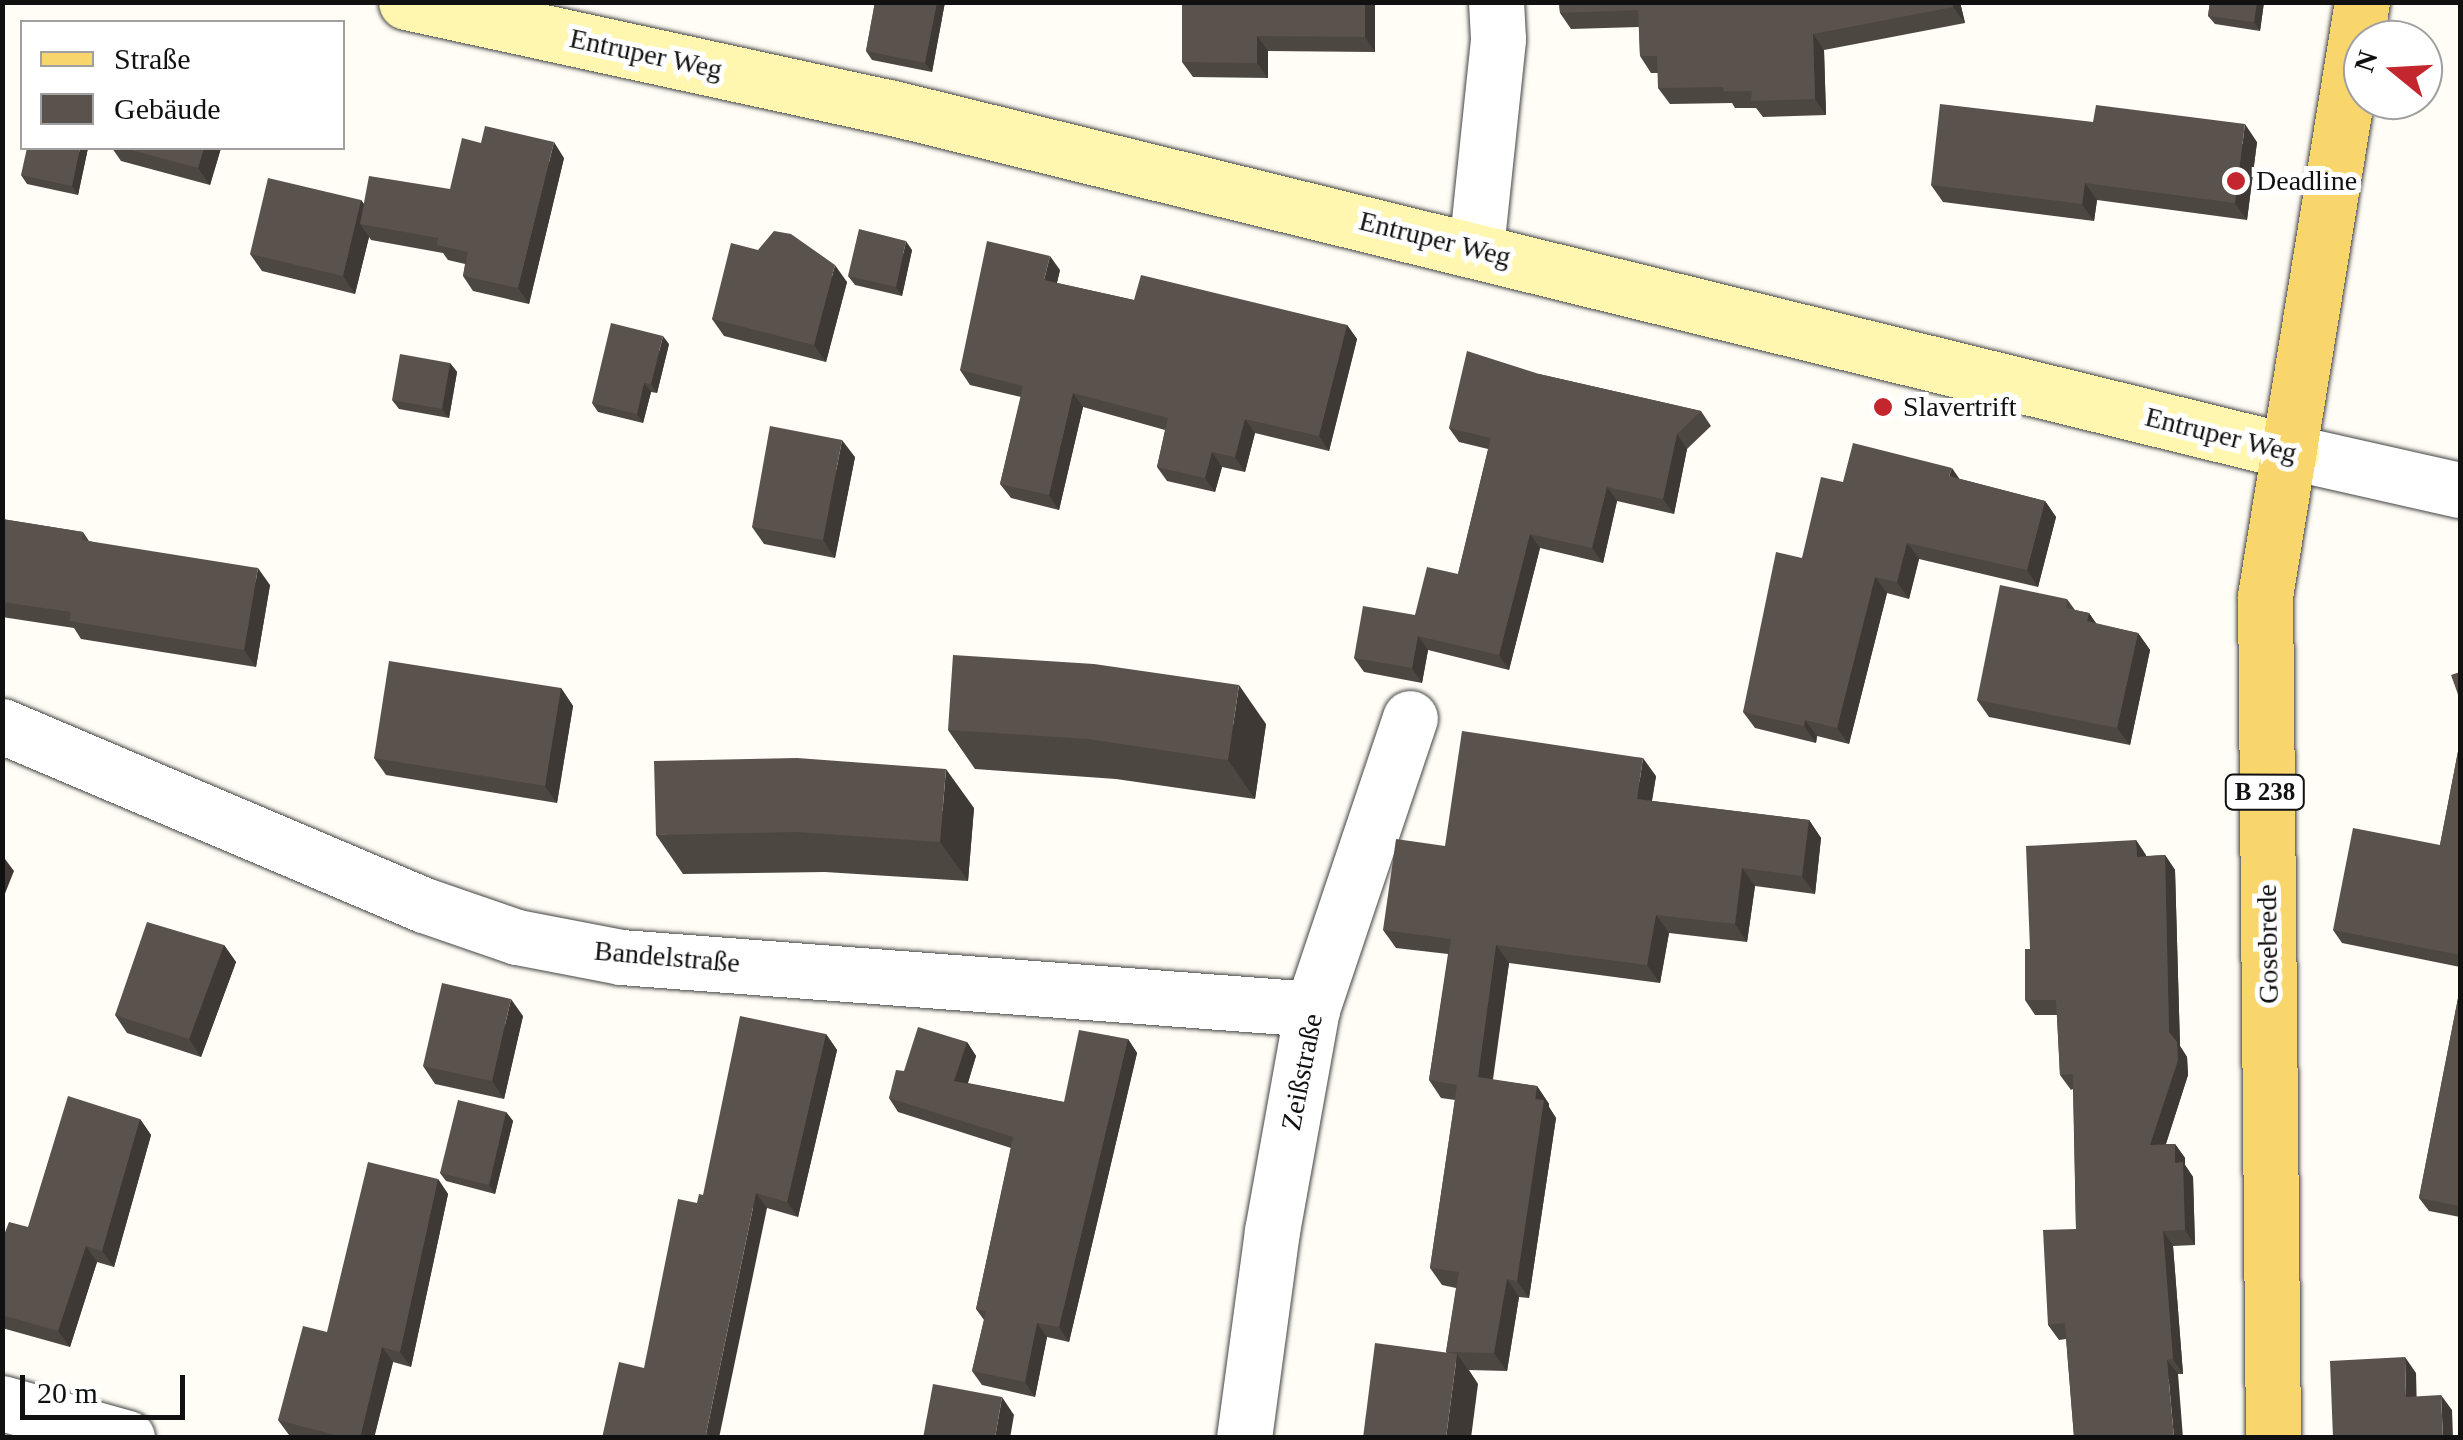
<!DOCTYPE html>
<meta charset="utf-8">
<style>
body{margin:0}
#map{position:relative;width:2463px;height:1440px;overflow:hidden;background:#fffdf5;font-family:Georgia,serif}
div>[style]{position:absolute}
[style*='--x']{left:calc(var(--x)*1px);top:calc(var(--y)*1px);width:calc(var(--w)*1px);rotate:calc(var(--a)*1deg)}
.roads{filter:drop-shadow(0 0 2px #444) drop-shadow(0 0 2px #444)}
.minor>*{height:55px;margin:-27.5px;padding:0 27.5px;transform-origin:27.5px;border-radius:27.5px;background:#fff}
.secondary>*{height:55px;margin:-27.5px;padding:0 27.5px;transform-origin:27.5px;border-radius:27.5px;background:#fff6b0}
.primary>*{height:55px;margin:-27.5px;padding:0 27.5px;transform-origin:27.5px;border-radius:27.5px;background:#f9d66b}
.wall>*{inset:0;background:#4d4742}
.shaded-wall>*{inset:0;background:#3f3936}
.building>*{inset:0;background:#5a524d}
.dots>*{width:28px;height:28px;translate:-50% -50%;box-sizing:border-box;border:5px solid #fff;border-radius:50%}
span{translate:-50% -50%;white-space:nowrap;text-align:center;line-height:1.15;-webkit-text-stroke:10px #fff;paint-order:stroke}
.shield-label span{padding:2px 8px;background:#fff;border:2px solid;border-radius:8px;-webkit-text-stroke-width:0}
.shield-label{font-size:25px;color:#111;font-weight:700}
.street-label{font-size:28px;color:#111}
.poi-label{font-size:28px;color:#111}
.left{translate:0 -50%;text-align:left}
.frame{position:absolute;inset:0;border:5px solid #111;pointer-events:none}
.legend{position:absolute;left:20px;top:20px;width:325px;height:130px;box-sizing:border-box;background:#fff;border:2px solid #a0a0a0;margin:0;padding:12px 18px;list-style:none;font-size:30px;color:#111}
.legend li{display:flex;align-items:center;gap:20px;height:50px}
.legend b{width:50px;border:2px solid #a0a0a0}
.north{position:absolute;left:2343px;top:20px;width:100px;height:100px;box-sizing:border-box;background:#fff;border:2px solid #a0a0a0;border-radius:50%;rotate:288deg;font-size:28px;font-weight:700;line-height:40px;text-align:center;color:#111}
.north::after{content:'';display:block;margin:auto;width:35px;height:45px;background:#c4262e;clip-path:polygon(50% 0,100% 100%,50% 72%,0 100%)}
.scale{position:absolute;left:20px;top:1375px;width:165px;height:45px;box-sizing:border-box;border:5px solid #111;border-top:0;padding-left:12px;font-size:30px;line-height:35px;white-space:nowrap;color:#111;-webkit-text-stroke:8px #fff;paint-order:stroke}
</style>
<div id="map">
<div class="roads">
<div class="minor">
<div style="--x:1476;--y:249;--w:211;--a:-84"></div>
<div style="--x:1498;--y:39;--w:37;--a:-93"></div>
<div style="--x:2291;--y:452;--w:173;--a:12.7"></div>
<div style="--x:2;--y:726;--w:458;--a:23"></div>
<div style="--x:424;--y:905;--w:98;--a:19"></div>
<div style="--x:517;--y:937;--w:106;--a:10.9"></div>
<div style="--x:621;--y:957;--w:693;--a:4.3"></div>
<div style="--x:2;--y:1403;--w:130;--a:15.6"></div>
<div style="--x:1244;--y:1438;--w:209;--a:-82.3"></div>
<div style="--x:1272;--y:1231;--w:226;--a:-79.8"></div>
<div style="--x:1312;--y:1009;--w:307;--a:-71.4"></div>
</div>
<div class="secondary">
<div style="--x:406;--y:2;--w:494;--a:12.3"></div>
<div style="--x:889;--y:107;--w:1444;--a:13.82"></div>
</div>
<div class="primary">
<div style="--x:2273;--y:1438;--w:842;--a:-90.54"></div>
<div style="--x:2265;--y:596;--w:602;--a:-80.73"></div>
</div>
</div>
<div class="wall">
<div style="clip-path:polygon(875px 2px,945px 2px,932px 72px,872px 60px,866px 51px)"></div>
<div style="clip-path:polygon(1182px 2px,1375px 2px,1375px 52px,1268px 51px,1268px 78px,1193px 77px,1182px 62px)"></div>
<div style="clip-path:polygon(1559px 2px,1960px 2px,1965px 23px,1824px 50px,1826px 115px,1763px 117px,1756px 108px,1735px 108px,1732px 103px,1670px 104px,1658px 88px,1658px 73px,1651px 73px,1640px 56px,1639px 27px,1571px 29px,1560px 13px)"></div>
<div style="clip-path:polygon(2210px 2px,2264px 2px,2260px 31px,2215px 24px,2208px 16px)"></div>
<div style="clip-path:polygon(2257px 142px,2247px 220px,2097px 200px,2094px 221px,1943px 202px,1931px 185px)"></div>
<div style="clip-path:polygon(88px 148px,78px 195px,27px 184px,21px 175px)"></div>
<div style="clip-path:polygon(112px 148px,221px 148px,210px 185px,121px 161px)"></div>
<div style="clip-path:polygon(564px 158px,529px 304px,473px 291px,463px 276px,465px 264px,448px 260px,443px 253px,371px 240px,369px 237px,355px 294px,262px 271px,250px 254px,361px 200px,364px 204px,450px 189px)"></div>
<div style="clip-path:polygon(758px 250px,847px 282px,826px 362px,724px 336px,712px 319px)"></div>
<div style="clip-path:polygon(912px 250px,902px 296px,855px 285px,848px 276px)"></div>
<div style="clip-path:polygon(1060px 270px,1057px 283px,1134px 300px,1347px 325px,1357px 339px,1329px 451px,1255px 433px,1245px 472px,1222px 467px,1215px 492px,1167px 481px,1157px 467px,1165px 430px,1083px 407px,1059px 510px,1011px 498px,1000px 484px,1021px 397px,970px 385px,960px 370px)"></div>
<div style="clip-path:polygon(669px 344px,657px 393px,651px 392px,643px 423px,598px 412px,592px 403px)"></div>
<div style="clip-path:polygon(450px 363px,457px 372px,449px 418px,399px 409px,392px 400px)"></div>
<div style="clip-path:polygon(1539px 374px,1701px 411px,1711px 426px,1687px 449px,1674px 514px,1617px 501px,1603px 563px,1540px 548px,1509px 670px,1428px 650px,1422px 683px,1364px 672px,1354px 658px,1415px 615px,1458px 574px,1488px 449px,1459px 442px,1449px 428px)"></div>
<div style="clip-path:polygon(855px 457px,835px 558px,764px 544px,752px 527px)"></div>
<div style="clip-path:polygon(1960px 479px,2045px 501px,2056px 517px,2038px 587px,1919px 559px,1909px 599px,1887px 593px,1849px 744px,1817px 736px,1816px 743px,1755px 728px,1743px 712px,1802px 558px,1843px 482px)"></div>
<div style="clip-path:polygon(2px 519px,83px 532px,89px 541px,270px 585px,256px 667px,81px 639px,74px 628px,2px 617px)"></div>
<div style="clip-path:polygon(2067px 599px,2075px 610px,2089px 613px,2096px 624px,2138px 633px,2150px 650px,2130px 745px,1989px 717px,1977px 700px)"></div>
<div style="clip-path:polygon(561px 688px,573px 706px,557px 803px,386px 775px,374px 758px)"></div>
<div style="clip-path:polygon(1266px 724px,1255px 799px,1116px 779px,975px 769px,948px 730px)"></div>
<div style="clip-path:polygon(2460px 741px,2460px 967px,2342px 943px,2333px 930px,2440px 845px)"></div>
<div style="clip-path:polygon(1656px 776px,1652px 801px,1809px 820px,1821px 838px,1815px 894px,1755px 886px,1747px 942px,1669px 933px,1660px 983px,1509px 963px,1493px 1080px,1537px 1086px,1549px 1104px,1549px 1107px,1556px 1118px,1529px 1298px,1519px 1297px,1507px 1371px,1469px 1370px,1478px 1384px,1446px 1352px,1456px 1288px,1442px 1285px,1430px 1268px,1455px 1100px,1441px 1098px,1429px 1080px,1448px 954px,1396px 948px,1383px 930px,1445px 846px)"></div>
<div style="clip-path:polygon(974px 808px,968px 881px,825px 872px,683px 874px,656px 835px)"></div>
<div style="clip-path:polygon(2136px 840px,2146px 856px,2165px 855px,2175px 870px,2180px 1046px,2187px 1057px,2188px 1075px,2166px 1144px,2175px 1144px,2185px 1158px,2185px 1165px,2193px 1177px,2195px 1245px,2173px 1246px,2183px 1374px,2178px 1374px,2074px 1437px,2066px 1339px,2059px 1340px,2048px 1325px,2076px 1229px,2073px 1089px,2071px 1090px,2060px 1075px,2057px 1015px,2035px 1015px,2025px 1000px,2030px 949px)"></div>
<div style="clip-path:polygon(224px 945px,236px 962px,201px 1057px,127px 1033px,115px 1015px)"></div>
<div style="clip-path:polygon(2460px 988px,2460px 1217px,2429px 1211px,2419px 1198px)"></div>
<div style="clip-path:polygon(523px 1016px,504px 1099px,435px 1084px,423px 1066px)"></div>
<div style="clip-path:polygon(826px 1034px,837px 1050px,798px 1217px,767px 1208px,697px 1203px)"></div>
<div style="clip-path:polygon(1128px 1039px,1137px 1053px,1069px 1342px,1047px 1337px,1035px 1397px,982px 1385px,972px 1371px,984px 1320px,976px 1309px,1011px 1148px,898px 1112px,889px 1098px,904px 1071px,967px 1042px,976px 1056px,968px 1083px,1064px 1102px)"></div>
<div style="clip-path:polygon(506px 1112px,513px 1121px,495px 1194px,446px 1181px,440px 1173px)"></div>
<div style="clip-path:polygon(140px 1119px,151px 1135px,114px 1267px,97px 1262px,70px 1347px,2px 1328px,2px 1240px,28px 1227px)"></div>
<div style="clip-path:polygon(438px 1179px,448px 1194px,411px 1367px,393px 1362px,374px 1438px,299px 1438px,289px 1435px,278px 1420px)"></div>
</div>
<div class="shaded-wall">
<div style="clip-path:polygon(937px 2px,945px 2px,932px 72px,925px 63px)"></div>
<div style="clip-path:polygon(1365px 2px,1375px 2px,1375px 52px,1365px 37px)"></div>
<div style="clip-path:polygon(1952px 2px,1960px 2px,1965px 23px,1953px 7px)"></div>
<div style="clip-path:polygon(2257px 2px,2264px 2px,2260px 31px,2254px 22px)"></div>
<div style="clip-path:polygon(1813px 34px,1824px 50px,1826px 115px,1815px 99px)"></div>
<div style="clip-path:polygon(1257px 36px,1268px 51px,1268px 78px,1257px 63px)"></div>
<div style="clip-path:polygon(2245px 124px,2257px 142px,2247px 220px,2235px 203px)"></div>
<div style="clip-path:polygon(554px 142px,564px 158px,529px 304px,518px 288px)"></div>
<div style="clip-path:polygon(80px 148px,88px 148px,78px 195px,72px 186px)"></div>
<div style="clip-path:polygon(204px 148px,221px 148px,210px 185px,198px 168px)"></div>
<div style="clip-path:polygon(2085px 183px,2097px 200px,2094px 221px,2082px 204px)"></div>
<div style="clip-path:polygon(361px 200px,373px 217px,360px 224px,369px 237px,355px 294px,343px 276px)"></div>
<div style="clip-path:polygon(906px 241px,912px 250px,902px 296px,896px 287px)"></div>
<div style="clip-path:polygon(1050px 256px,1060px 270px,1054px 294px,1044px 280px)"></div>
<div style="clip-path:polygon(835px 265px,847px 282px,826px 362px,814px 345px)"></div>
<div style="clip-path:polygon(1347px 325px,1357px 339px,1329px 451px,1319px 436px)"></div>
<div style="clip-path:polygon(663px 336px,669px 344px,657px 393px,651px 384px)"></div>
<div style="clip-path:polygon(450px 363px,457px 372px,449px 418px,442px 409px)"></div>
<div style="clip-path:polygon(644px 383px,651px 392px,643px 423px,637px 414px)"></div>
<div style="clip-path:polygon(1073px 393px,1083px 407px,1059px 510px,1049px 495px)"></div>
<div style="clip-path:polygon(1245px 419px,1255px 433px,1245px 472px,1235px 457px)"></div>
<div style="clip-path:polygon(1677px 434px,1687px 449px,1674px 514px,1663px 499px)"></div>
<div style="clip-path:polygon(842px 440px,855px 457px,835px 558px,823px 540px)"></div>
<div style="clip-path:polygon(1212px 452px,1222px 467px,1215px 492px,1205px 478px)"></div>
<div style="clip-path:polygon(1952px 468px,1963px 484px,1949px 476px)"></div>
<div style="clip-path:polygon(1607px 487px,1617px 501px,1603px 563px,1592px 548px)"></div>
<div style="clip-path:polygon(2045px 501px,2056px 517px,2038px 587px,2027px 570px)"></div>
<div style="clip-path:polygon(1530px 534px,1540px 548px,1509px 670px,1499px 655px)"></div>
<div style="clip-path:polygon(1907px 543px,1919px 559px,1909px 599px,1897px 582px)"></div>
<div style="clip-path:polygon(258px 568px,270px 585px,256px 667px,244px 650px)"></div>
<div style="clip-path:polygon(1875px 577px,1887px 593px,1849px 744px,1837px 728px)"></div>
<div style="clip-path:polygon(2089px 613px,2101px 630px,2087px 621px)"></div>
<div style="clip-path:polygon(2138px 633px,2150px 650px,2130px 745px,2117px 728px)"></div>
<div style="clip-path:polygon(1418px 636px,1428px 650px,1422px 683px,1412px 668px)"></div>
<div style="clip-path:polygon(1239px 685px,1266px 724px,1255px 799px,1228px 760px)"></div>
<div style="clip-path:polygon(561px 688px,573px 706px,557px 803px,545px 786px)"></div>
<div style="clip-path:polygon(1805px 720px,1817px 736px,1816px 743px,1804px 726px)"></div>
<div style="clip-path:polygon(1643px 758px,1656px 776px,1649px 817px,1637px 799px)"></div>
<div style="clip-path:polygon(946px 769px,974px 808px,968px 881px,940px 842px)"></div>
<div style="clip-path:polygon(1809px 820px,1821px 838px,1815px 894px,1802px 876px)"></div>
<div style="clip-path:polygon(2136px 840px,2146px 855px,2147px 872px,2137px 857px)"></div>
<div style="clip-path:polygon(2px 855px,14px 871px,2px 901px)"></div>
<div style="clip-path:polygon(2165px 855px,2175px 870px,2180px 1046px,2187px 1057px,2188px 1075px,2161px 1159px,2150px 1145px,2169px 1032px)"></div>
<div style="clip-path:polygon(1742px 868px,1755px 886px,1747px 942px,1735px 924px)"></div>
<div style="clip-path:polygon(1656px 915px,1669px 933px,1660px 983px,1647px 965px)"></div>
<div style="clip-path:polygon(224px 945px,236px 962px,201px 1057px,189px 1039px)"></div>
<div style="clip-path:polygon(1496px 945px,1509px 963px,1490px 1095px,1478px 1077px)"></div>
<div style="clip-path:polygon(511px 999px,523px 1016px,504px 1099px,492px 1081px)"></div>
<div style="clip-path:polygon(826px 1034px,837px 1050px,798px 1217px,787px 1202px)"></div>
<div style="clip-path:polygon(1128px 1039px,1137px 1053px,1069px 1342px,1059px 1327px)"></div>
<div style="clip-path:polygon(967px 1042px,976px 1056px,964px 1095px,954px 1081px)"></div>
<div style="clip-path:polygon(1537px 1086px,1549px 1104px,1549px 1107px,1556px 1118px,1529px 1298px,1517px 1281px)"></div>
<div style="clip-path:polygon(506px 1112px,513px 1121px,495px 1194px,489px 1185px)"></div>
<div style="clip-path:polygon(140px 1119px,151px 1135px,114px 1267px,102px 1251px)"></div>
<div style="clip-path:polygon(2175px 1144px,2185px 1158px,2185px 1165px,2193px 1177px,2195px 1245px,2185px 1230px,2175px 1163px)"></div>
<div style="clip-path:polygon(438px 1179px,448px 1194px,411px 1367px,400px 1352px)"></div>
<div style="clip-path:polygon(756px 1193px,767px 1208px,719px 1438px,708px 1438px,706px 1434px)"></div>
<div style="clip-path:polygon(2163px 1231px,2173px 1246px,2183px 1374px,2173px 1359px)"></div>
<div style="clip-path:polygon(86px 1246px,97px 1262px,70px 1347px,58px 1331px)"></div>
<div style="clip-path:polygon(1507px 1279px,1519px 1297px,1507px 1371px,1494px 1353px)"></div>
<div style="clip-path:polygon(1037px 1323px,1047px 1337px,1035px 1397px,1025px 1382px)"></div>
<div style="clip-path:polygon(382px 1347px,393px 1362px,374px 1438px,360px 1438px)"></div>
<div style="clip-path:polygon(1457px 1354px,1478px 1384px,1471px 1438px,1446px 1438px)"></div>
<div style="clip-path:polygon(2405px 1357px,2416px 1373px,2417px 1412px,2406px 1397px)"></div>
<div style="clip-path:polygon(2167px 1360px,2178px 1374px,2183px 1438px,2174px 1438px)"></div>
<div style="clip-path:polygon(2441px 1395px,2452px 1410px,2453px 1438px,2443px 1438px)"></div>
<div style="clip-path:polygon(1002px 1397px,1014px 1415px,1010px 1438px,995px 1438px)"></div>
</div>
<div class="building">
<div style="clip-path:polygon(875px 2px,937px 2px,925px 63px,866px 51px)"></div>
<div style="clip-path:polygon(1182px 2px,1365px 2px,1365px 37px,1257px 36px,1257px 63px,1182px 62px)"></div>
<div style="clip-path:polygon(1559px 2px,1952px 2px,1953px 7px,1813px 34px,1815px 99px,1751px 101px,1752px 91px,1724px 91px,1723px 87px,1658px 88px,1657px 56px,1640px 56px,1638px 10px,1560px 13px)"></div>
<div style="clip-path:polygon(2210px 2px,2257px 2px,2254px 22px,2208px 16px)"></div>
<div style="clip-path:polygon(1940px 104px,2093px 122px,2096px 105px,2245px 124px,2235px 203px,2085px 183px,2082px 204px,1931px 185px)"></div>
<div style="clip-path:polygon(485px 126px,554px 142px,518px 288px,463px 276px,468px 252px,437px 245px,438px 238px,360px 224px,369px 176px,450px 189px,462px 138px,481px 143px)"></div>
<div style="clip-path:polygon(27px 148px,80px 148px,72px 186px,21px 175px)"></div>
<div style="clip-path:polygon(124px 148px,204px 148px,198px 168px)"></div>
<div style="clip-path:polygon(268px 178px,361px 200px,343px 276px,250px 254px)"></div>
<div style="clip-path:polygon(859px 229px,906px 241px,896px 287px,848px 276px)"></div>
<div style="clip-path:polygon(774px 231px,791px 234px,835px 265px,814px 345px,712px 319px,731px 243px,758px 250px)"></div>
<div style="clip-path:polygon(987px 241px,1050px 256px,1044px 280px,1134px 300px,1141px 275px,1347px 325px,1319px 436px,1245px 419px,1235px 457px,1212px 452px,1205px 478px,1157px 467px,1168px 418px,1073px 393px,1049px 495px,1000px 484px,1023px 386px,960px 370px)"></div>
<div style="clip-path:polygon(611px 323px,663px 336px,651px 384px,644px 383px,637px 414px,592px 403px)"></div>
<div style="clip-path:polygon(1467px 351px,1539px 374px,1701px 411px,1677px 434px,1663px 499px,1607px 487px,1592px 548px,1530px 534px,1499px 655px,1418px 636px,1412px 668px,1354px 658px,1363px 606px,1415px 615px,1427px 567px,1458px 574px,1491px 438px,1449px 428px)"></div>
<div style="clip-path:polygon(400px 354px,450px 363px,442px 409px,392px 400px)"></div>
<div style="clip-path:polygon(770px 426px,842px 440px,823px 540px,752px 527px)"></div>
<div style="clip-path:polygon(1853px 443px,1952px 468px,1949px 476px,2045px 501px,2027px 570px,1907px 543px,1897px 582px,1875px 577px,1837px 728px,1805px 720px,1804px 726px,1743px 712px,1776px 552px,1802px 558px,1821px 477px,1843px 482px)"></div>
<div style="clip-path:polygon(2px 519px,83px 532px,82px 540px,258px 568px,244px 650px,69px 621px,71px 612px,2px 602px)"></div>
<div style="clip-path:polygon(2000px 585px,2067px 599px,2066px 608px,2089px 613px,2087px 621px,2138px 633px,2117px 728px,1977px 700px)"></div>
<div style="clip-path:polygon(953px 655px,1094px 664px,1239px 685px,1228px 760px,1088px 739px,948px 730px)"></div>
<div style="clip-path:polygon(389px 661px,561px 688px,545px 786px,374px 758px)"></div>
<div style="clip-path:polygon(2460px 672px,2460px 700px,2451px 675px)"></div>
<div style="clip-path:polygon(1462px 731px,1643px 758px,1637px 799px,1809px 820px,1802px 876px,1742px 868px,1735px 924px,1656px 915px,1647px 965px,1496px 945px,1478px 1077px,1537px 1086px,1535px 1099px,1544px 1100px,1517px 1281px,1507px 1279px,1494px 1353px,1446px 1352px,1459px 1272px,1430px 1268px,1457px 1085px,1429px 1080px,1451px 939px,1383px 930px,1396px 839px,1445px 846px)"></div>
<div style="clip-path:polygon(2460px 741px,2460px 955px,2333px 930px,2353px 828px,2440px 845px)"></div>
<div style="clip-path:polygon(797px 758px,946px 769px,940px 842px,797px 832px,656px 835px,654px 761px)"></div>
<div style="clip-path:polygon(2136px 840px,2137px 857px,2165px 855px,2169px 1032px,2177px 1042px,2178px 1060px,2150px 1145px,2175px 1144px,2175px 1163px,2183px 1162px,2185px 1230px,2163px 1231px,2173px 1359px,2167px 1360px,2174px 1438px,2071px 1438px,2074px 1437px,2065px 1323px,2048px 1325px,2043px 1230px,2076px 1229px,2073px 1074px,2060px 1075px,2056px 1000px,2025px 1000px,2025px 949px,2030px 949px,2026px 846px)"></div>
<div style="clip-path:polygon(147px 922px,224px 945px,189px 1039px,115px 1015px)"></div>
<div style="clip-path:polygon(442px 983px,511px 999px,492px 1081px,423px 1066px)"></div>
<div style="clip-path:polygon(2460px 988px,2460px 1206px,2419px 1198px)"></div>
<div style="clip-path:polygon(740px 1016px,826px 1034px,787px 1202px,756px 1193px,706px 1434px,714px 1436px,714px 1438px,602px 1438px,619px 1362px,644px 1368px,678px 1199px,697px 1203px,699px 1194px,703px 1195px)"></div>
<div style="clip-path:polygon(918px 1027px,967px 1042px,954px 1081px,1064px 1102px,1079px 1030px,1128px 1039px,1059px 1327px,1037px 1323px,1025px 1382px,972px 1371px,986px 1311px,976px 1309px,1013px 1137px,889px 1098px,896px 1070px,904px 1071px)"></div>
<div style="clip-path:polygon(68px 1096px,140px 1119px,102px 1251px,86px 1246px,58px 1331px,2px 1315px,2px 1240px,9px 1222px,28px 1227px)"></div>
<div style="clip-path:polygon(458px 1100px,506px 1112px,489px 1185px,440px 1173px)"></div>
<div style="clip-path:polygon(368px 1162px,438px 1179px,400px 1352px,382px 1347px,360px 1438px,347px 1438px,278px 1420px,303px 1326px,327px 1332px)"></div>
<div style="clip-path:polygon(1375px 1343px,1457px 1354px,1446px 1438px,1363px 1438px)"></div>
<div style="clip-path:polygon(2405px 1357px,2406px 1397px,2441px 1395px,2443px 1438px,2333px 1438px,2330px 1361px)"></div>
<div style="clip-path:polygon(933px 1384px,1002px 1397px,995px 1438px,923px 1438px)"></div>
</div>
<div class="dots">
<div style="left:2236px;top:181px;background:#c4262e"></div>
<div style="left:1883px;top:407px;background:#c4262e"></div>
</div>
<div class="shield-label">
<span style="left:2265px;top:792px">B 238</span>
</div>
<div class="street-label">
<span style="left:646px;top:54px;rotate:12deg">Entruper Weg</span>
<span style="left:1435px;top:239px;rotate:14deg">Entruper Weg</span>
<span style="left:2221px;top:435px;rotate:14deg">Entruper Weg</span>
<span style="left:2268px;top:944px;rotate:-91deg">Gosebrede</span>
<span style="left:667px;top:957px;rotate:5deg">Bandelstraße</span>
<span style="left:1302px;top:1072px;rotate:-79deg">Zeißstraße</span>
</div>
<div class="poi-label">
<span class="left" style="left:2256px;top:181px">Deadline</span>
<span class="left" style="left:1903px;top:407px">Slavertrift</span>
</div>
<div class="frame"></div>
<ul class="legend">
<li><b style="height:12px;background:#f9d66b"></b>Straße</li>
<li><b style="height:28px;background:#5a524d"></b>Gebäude</li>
</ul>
<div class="north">N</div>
<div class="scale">20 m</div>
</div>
